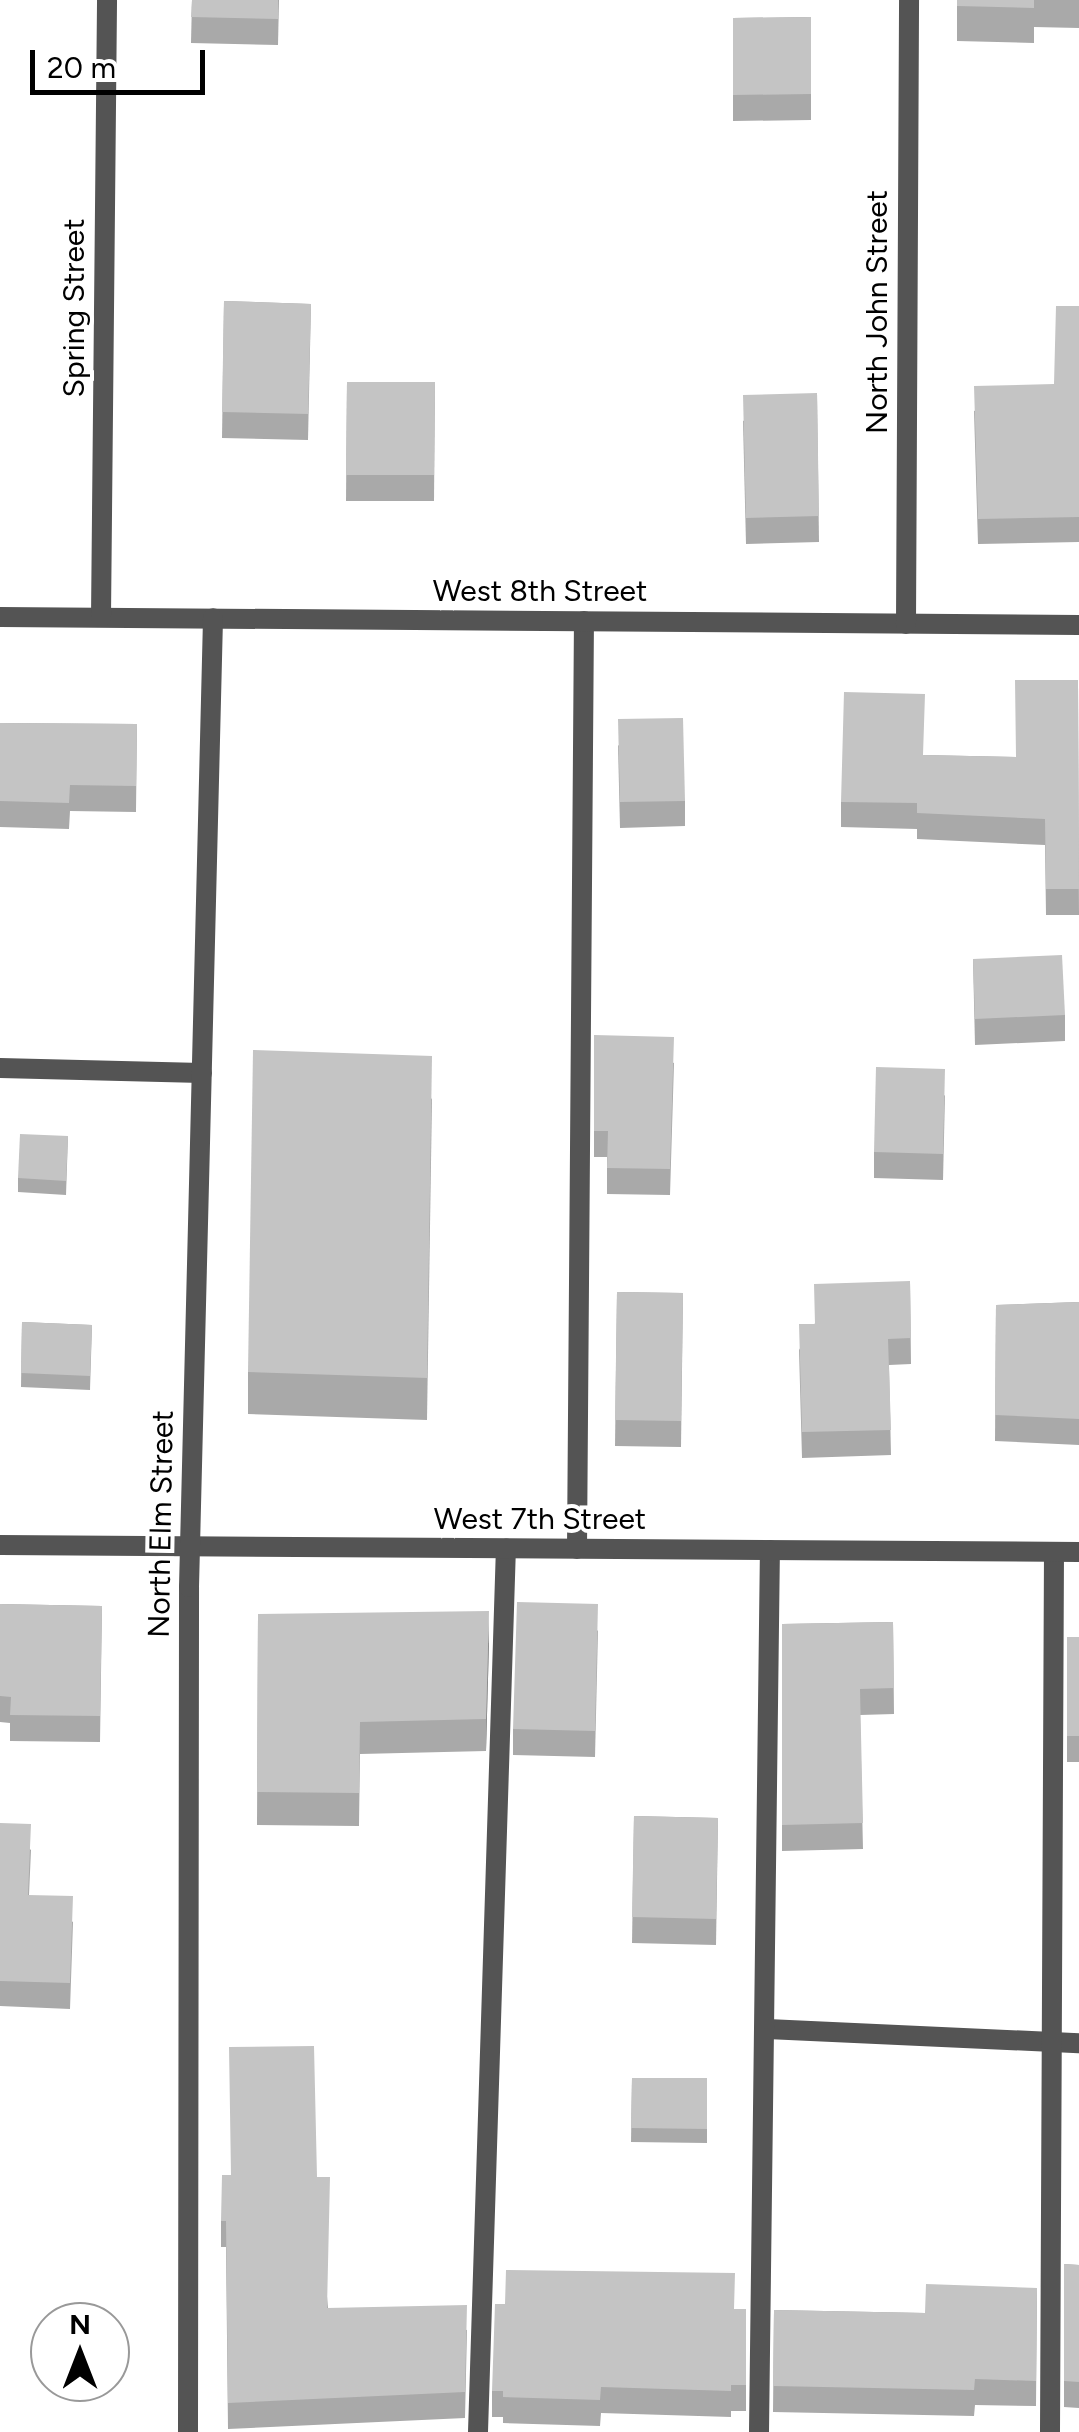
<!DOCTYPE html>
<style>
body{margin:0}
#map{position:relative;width:1079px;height:2432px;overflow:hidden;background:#fff;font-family:Figtree,sans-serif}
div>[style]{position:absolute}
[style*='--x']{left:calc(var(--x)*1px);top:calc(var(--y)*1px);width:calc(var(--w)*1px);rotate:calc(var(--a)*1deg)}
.lane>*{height:20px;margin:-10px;padding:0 10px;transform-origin:10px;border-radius:10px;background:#545454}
.street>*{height:20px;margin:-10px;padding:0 10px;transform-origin:10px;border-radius:10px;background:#545454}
.wall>*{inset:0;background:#a9a9a9}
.shaded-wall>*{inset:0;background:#898989}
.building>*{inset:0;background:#c4c4c4}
span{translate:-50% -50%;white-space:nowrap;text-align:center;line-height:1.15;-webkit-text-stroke:8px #fff;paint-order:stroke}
.street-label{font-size:30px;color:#000}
.north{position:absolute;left:30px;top:2302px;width:100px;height:100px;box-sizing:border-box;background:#fff;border:2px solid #999;border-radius:50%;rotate:0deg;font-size:28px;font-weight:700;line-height:40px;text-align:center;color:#000}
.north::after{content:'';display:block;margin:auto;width:35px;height:45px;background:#000;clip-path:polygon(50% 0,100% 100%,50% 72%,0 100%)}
.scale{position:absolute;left:30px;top:50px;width:175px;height:45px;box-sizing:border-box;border:5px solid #000;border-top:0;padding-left:12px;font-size:30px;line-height:35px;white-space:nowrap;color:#000;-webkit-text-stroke:8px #fff;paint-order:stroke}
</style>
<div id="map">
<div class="lane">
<div style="--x:0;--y:1068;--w:202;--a:1.4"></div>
<div style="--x:577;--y:1549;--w:928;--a:-89.57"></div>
<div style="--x:767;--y:2029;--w:312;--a:2.6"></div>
<div style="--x:478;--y:2432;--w:884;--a:-88.19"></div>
<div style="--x:759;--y:2432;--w:882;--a:-89.29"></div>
<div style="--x:1050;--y:2432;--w:880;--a:-89.74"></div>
</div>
<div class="street">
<div style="--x:0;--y:617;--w:1079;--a:0.42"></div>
<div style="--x:101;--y:617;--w:617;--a:-89.44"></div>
<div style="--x:906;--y:624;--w:624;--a:-89.72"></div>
<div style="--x:0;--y:1545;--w:1079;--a:0.37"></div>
<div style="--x:188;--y:2432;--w:845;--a:-89.93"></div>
<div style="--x:189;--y:1587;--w:969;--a:-88.58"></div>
</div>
<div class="wall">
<div style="clip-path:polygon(192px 0,279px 0,278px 45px,191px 43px)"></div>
<div style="clip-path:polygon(957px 0,1079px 0,1079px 28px,1034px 27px,1034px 43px,957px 41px)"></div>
<div style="clip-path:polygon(811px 17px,811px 120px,733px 121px,733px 18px)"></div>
<div style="clip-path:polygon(224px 301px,311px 304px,308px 440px,222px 438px)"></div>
<div style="clip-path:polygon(1079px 306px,1079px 542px,978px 544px,974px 411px,1054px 384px)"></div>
<div style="clip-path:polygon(347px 382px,435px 382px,434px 501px,346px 501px)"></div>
<div style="clip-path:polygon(817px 393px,819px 542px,746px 544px,743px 421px)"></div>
<div style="clip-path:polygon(1078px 680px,1079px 915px,1046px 915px,1045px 845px,917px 839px,917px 829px,841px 827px,841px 802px,924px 755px,1016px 757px)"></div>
<div style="clip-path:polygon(0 723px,137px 724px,136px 812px,70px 811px,69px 829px,0 827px)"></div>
<div style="clip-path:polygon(618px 745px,685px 801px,685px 826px,620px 828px)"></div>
<div style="clip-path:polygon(973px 959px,1065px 1015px,1065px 1041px,975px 1045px)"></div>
<div style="clip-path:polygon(594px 1035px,674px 1063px,670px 1195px,607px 1194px,607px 1157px,594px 1157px)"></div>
<div style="clip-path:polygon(945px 1095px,943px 1180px,874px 1178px,874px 1152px)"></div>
<div style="clip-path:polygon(432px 1098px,427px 1420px,248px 1414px,248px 1372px)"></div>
<div style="clip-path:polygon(68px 1136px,66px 1195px,18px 1192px,18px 1178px)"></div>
<div style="clip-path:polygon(910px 1281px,911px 1364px,889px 1365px,891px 1455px,802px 1458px,799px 1350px,814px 1324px)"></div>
<div style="clip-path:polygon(617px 1292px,683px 1293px,681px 1447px,615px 1446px)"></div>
<div style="clip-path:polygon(1079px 1302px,1079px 1445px,995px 1441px,996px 1305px)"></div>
<div style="clip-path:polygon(22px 1322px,92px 1325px,90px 1390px,21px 1387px)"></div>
<div style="clip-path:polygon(0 1604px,102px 1606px,100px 1742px,10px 1741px,10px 1723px,0 1722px)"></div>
<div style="clip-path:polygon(258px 1614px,489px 1643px,486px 1751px,360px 1754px,359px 1826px,257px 1825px)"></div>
<div style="clip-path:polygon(893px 1622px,894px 1714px,860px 1715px,863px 1849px,782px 1851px,782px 1624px)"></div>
<div style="clip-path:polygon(598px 1630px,595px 1757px,513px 1755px,513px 1729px)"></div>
<div style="clip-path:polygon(1067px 1637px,1079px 1637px,1079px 1762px,1067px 1762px)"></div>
<div style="clip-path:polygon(634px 1816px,718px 1818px,716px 1945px,632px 1943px)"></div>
<div style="clip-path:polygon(0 1823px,31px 1850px,29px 1895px,73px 1922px,70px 2009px,0 2006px)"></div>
<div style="clip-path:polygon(632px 2078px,707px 2078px,707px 2143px,631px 2142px)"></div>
<div style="clip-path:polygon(317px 2177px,328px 2308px,467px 2330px,465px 2418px,228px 2429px,226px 2247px,221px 2247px,221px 2221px)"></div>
<div style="clip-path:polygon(1064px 2264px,1079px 2265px,1079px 2408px,1064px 2407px)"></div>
<div style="clip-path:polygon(1037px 2288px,1036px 2406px,975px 2405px,974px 2416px,773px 2412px,774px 2310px,925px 2313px)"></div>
<div style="clip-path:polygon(735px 2309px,746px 2309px,746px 2411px,731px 2411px,731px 2417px,601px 2413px,600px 2426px,503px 2423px,503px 2417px,492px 2417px,492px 2391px)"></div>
</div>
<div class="shaded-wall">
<div style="clip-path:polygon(489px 1611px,489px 1643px,486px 1751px,486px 1719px)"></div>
</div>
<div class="building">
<div style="clip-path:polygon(192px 0,278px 0,278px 19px,191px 17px)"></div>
<div style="clip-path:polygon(957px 0,1034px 0,1034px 8px,957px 6px)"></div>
<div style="clip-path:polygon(811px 17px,811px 94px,733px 95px,733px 18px)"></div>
<div style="clip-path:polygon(224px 301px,311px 304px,308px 414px,222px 412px)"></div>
<div style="clip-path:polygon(1056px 306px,1079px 306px,1079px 517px,978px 519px,974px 386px,1054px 384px)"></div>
<div style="clip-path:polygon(347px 382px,435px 382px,434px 475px,346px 475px)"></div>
<div style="clip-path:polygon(817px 393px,819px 516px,746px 518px,743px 395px)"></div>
<div style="clip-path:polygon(1015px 680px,1078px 680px,1079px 889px,1046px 889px,1045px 819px,917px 813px,917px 803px,841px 802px,844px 692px,925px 694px,923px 755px,1016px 757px)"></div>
<div style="clip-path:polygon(683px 718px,685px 801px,620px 802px,618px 719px)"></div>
<div style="clip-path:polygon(0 723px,137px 724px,136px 786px,70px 785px,69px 803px,0 801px)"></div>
<div style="clip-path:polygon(1062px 955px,1065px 1015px,975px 1019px,973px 959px)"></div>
<div style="clip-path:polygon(594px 1035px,674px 1037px,670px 1169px,607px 1168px,608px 1131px,594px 1131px)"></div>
<div style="clip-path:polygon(253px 1050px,432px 1056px,427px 1378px,248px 1372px)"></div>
<div style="clip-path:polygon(876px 1067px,945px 1069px,943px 1154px,874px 1152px)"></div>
<div style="clip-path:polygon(20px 1134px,68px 1136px,66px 1181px,18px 1178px)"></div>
<div style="clip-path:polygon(910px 1281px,911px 1338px,888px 1339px,891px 1430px,802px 1432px,799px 1324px,815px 1324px,814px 1284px)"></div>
<div style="clip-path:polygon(617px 1292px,683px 1293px,681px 1421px,615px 1420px)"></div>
<div style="clip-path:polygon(1079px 1302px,1079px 1419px,995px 1415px,996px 1305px)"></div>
<div style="clip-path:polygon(22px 1322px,92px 1325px,90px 1376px,21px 1373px)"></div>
<div style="clip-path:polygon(517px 1602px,598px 1604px,595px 1731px,513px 1729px)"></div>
<div style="clip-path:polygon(0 1604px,102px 1606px,100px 1716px,10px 1715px,11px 1697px,0 1696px)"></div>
<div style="clip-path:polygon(489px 1611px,486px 1719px,360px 1722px,359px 1793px,257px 1792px,258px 1614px)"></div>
<div style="clip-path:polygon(893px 1622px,894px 1688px,860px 1689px,863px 1823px,782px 1825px,782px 1624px)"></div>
<div style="clip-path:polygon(1067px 1637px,1079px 1637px,1079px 1736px,1067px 1736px)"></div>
<div style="clip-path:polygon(634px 1816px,718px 1818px,716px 1919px,632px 1917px)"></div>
<div style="clip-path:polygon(0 1823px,31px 1824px,28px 1895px,73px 1896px,70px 1983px,0 1981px)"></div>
<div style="clip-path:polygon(314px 2046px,317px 2177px,330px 2177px,327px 2308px,467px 2305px,465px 2392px,228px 2403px,226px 2221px,221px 2221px,222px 2175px,231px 2175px,229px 2047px)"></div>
<div style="clip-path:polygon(632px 2078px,707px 2078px,707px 2129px,631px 2128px)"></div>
<div style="clip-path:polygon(1064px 2264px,1079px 2265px,1079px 2382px,1064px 2381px)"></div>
<div style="clip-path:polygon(506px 2270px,735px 2273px,734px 2309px,746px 2309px,746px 2385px,731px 2385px,731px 2391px,601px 2387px,600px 2400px,503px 2397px,503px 2391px,492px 2391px,495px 2304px,505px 2304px)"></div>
<div style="clip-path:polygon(926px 2284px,1037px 2288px,1036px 2381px,975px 2379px,974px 2390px,773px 2386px,774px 2310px,925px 2313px)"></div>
</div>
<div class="street-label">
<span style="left:74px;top:308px;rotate:-90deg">Spring Street</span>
<span style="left:877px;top:312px;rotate:-90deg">North John Street</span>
<span style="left:540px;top:591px">West 8th Street</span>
<span style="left:540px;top:1519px">West 7th Street</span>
<span style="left:161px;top:1524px;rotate:-89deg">North Elm Street</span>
</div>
<div class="north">N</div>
<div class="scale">20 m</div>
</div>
